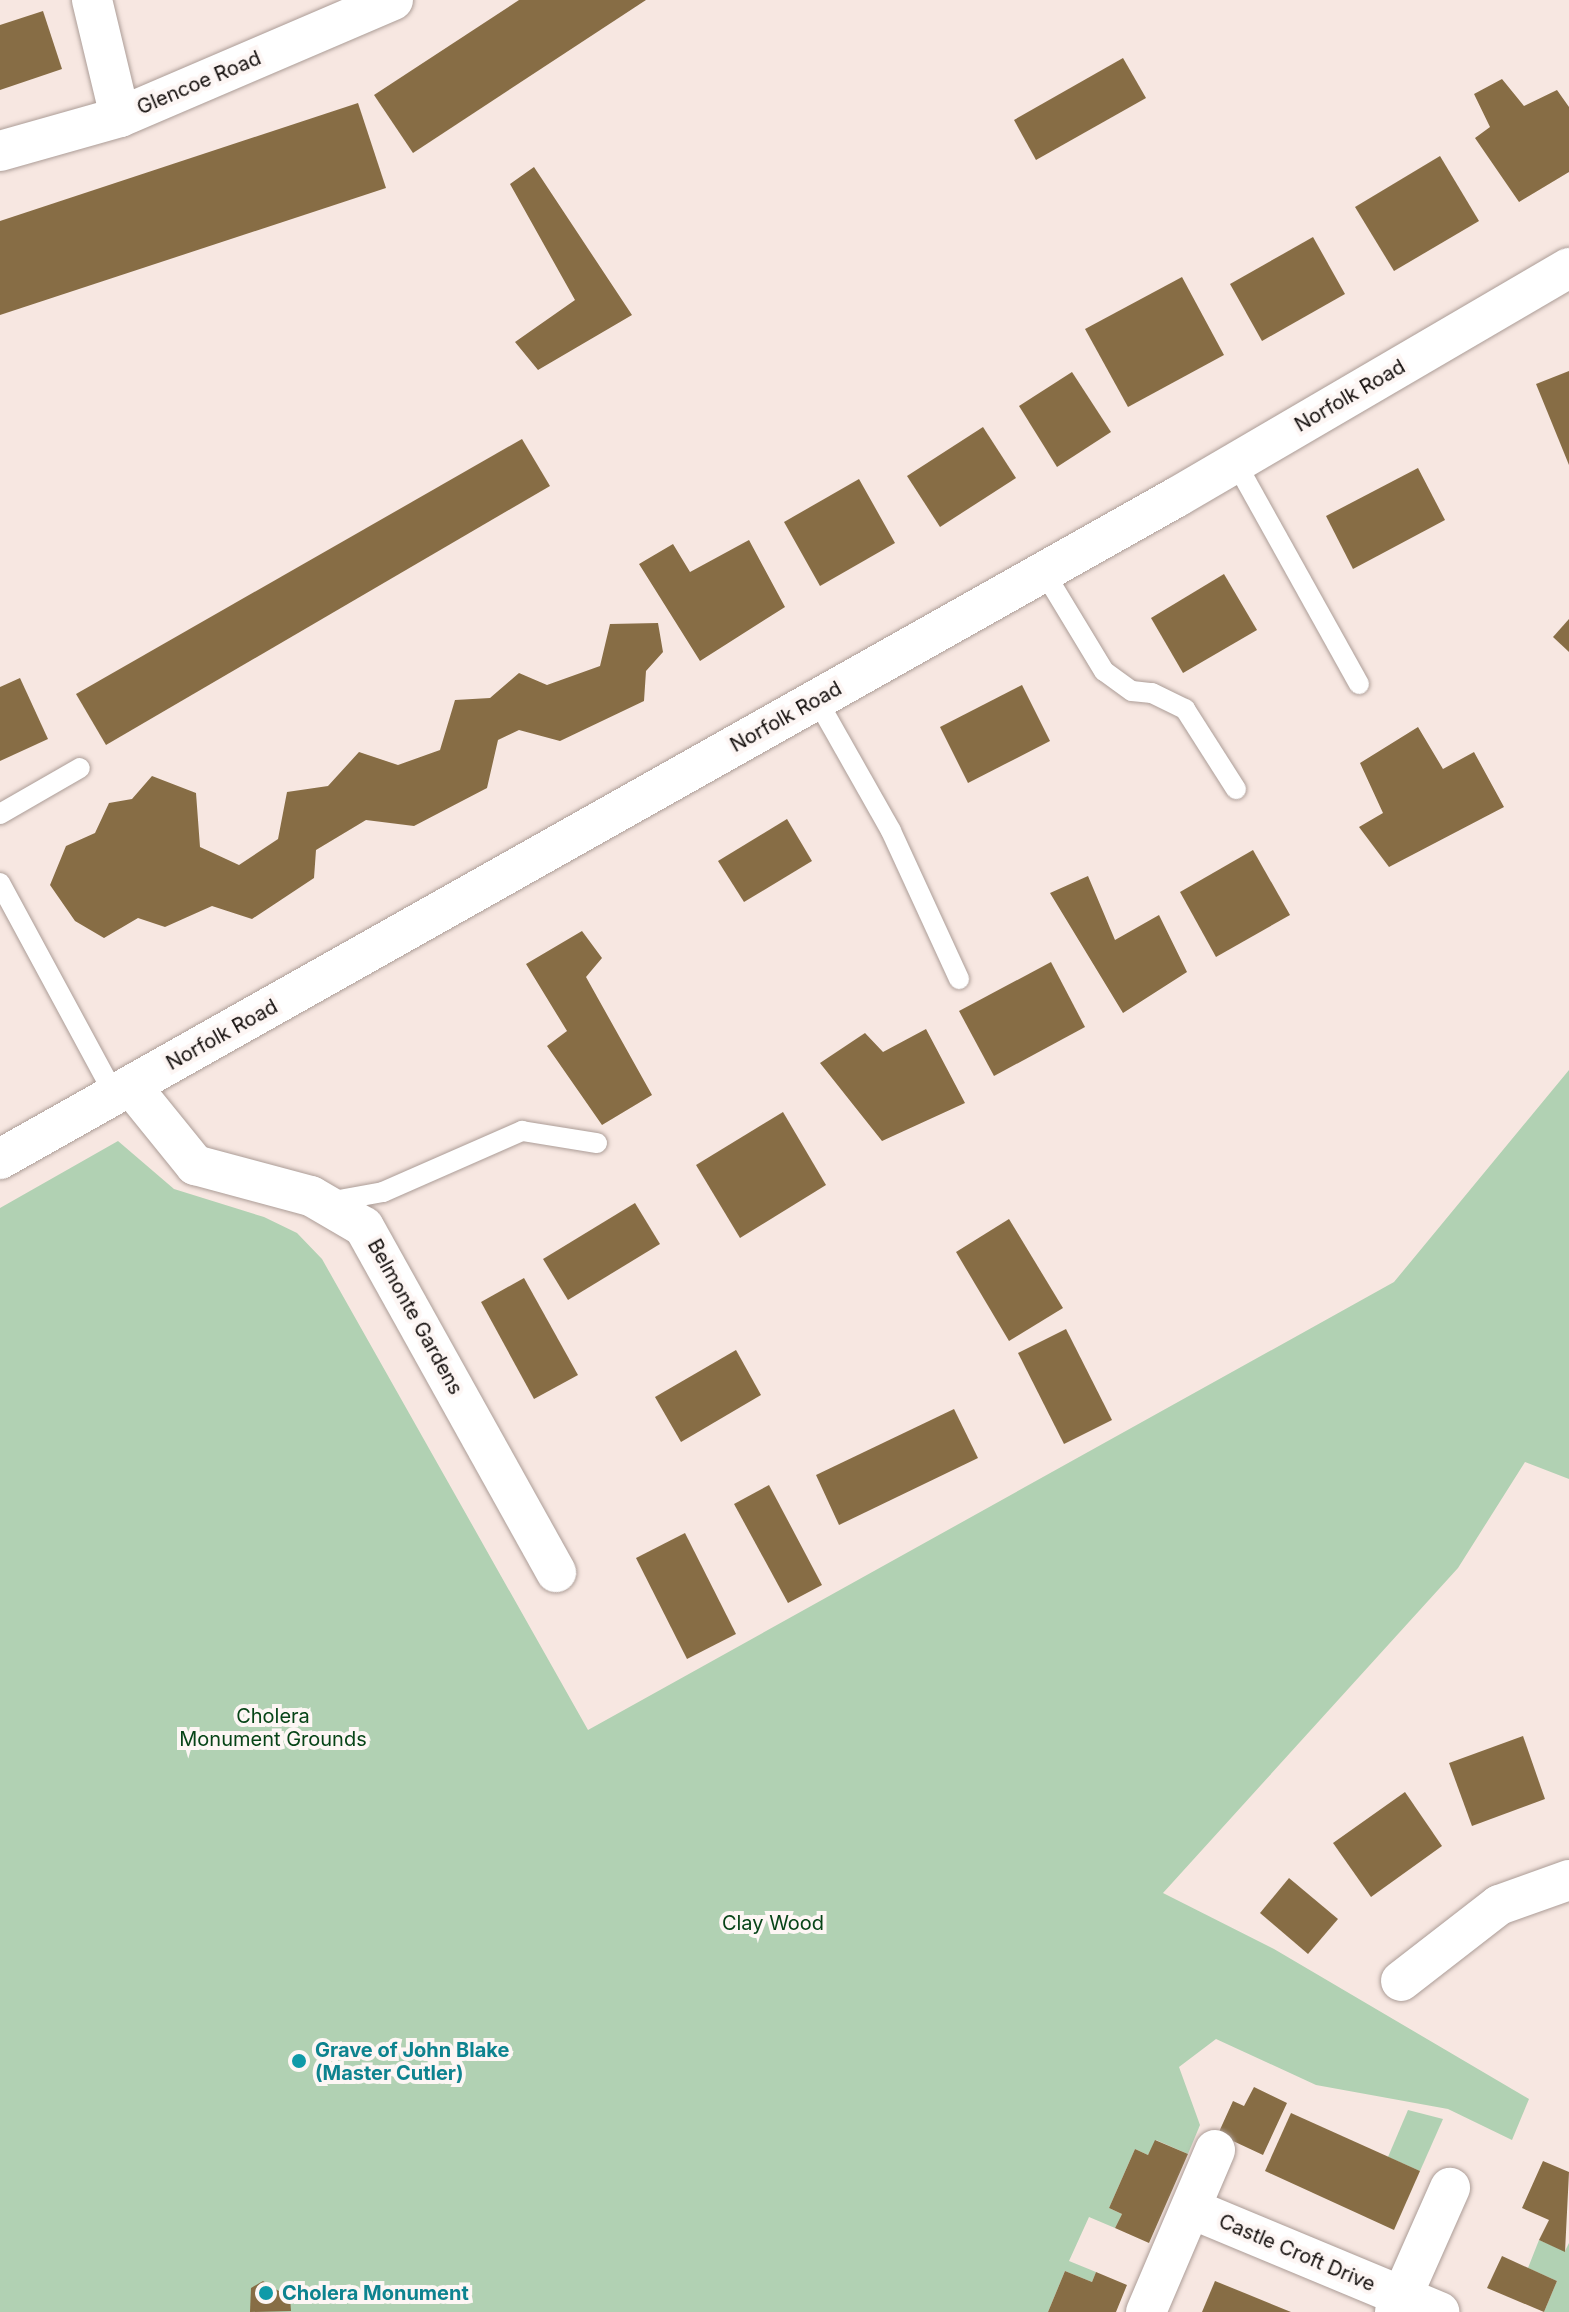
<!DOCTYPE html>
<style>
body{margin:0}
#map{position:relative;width:1569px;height:2312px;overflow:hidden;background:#f7e7e1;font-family:Inter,sans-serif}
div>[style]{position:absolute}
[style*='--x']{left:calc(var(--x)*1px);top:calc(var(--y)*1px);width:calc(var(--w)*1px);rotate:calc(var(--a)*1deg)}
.green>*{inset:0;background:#b1d1b3}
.building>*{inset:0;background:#876d45}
.roads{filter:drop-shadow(0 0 2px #ac9d97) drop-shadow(0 0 2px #ac9d97)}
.service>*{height:20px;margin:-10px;padding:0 10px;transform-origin:10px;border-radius:10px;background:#fff}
.minor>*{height:40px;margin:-20px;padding:0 20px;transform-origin:20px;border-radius:20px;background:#fff}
.dots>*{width:22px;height:22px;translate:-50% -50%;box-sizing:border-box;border:4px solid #fdf6f4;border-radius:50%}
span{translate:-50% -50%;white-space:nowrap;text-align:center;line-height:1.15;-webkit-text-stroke:8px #fdf6f4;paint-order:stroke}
.street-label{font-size:20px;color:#130e0c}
.park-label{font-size:20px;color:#074417}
.culture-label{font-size:20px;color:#0d838f;font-weight:700}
.left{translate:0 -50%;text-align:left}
</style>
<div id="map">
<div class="green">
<div style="clip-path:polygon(1569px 1070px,1569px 1479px,1525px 1462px,1458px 1568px,1163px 1893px,1274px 1949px,1529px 2099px,1512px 2140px,1448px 2109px,1316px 2085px,1216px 2039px,1179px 2067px,1200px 2125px,1188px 2154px,1156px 2140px,1148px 2155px,1135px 2149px,1109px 2208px,1122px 2214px,1115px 2228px,1089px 2217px,1069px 2261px,1096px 2272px,1092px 2282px,1065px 2271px,1048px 2312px,0 2312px,0 1208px,118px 1141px,174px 1189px,264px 1217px,297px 1233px,322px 1259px,588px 1730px,1394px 1282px)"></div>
<div style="clip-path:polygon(1408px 2110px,1443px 2119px,1420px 2171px,1388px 2157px)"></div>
<div style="clip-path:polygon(1539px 2240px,1565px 2251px,1569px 2243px,1569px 2312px,1544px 2312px,1557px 2281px,1528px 2268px)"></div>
</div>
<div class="building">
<div style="clip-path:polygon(519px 0,646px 0,413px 153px,374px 95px)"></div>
<div style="clip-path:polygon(43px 11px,62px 69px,0 90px,0 25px)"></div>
<div style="clip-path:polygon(1123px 58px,1146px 98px,1036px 160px,1014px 120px)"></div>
<div style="clip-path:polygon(1502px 79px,1524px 106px,1557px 90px,1569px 107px,1569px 172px,1519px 202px,1475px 138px,1490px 127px,1474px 94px)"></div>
<div style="clip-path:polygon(358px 103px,386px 188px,0 315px,0 221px)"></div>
<div style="clip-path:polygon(1440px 156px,1479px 221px,1394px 271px,1355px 207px)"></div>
<div style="clip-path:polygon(534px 167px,632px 315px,538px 370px,515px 342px,575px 300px,510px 184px)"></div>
<div style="clip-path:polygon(1313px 237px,1345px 294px,1262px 341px,1230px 284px)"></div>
<div style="clip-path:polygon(1182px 277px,1224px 355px,1128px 407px,1085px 329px)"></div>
<div style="clip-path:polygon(1569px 371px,1569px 465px,1536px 384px)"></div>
<div style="clip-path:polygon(1072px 372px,1111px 432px,1057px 467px,1019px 406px)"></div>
<div style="clip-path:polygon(983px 427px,1016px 478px,940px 527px,907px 476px)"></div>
<div style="clip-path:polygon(522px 439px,550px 486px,106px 745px,76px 694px)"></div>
<div style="clip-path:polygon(1418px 468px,1445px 520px,1353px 569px,1326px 516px)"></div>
<div style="clip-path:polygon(859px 479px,895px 543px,820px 586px,784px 522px)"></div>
<div style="clip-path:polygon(749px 540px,785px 607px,700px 661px,639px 564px,673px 544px,690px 572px)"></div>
<div style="clip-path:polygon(1224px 574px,1257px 630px,1183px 673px,1151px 618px)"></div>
<div style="clip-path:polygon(1569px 619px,1569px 652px,1553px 637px)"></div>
<div style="clip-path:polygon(658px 623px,663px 652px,646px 671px,644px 701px,560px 741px,519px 730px,498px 740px,487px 788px,414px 826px,366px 820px,316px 850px,314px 878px,252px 919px,212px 906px,165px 927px,138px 918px,104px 938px,75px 921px,50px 885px,66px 846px,95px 833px,109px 803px,132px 799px,152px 776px,196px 793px,200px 847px,239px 865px,278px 839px,287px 792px,328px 786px,359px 752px,398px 765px,440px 750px,455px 700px,490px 698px,519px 673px,547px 685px,600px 666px,610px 624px)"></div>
<div style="clip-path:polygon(20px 678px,48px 739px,0 761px,0 687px)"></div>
<div style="clip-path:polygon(1022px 685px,1050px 741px,968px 783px,940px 727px)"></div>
<div style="clip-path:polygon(1418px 727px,1443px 769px,1474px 752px,1504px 807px,1389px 867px,1359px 827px,1383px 813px,1360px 763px)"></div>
<div style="clip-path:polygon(787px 819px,812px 861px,744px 902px,718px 861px)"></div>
<div style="clip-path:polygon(1253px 850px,1290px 915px,1216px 957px,1180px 892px)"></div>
<div style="clip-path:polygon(1088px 876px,1115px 940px,1159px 915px,1187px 972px,1123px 1013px,1050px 893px)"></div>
<div style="clip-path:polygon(582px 931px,602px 958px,586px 977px,652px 1095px,602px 1125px,547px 1046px,567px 1031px,526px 964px)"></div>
<div style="clip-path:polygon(1051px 962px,1085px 1027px,994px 1076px,959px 1011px)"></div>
<div style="clip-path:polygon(926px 1029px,965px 1103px,882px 1141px,820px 1063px,865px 1033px,883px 1052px)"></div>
<div style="clip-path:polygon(783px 1112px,826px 1185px,740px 1238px,696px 1165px)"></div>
<div style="clip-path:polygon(635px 1203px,660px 1244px,568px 1300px,543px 1259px)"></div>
<div style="clip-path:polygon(1009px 1219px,1063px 1308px,1009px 1341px,956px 1252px)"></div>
<div style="clip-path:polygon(524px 1278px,578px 1375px,534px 1399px,481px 1302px)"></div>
<div style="clip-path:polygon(1066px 1329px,1112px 1420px,1064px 1444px,1018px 1353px)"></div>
<div style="clip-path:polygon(736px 1350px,761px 1395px,681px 1442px,655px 1397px)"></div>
<div style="clip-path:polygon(954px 1409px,978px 1458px,839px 1525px,816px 1475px)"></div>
<div style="clip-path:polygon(769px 1485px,822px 1585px,788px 1603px,734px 1504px)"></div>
<div style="clip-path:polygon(685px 1533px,736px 1634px,687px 1659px,636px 1558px)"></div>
<div style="clip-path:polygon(1523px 1736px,1545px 1799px,1472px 1826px,1449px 1763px)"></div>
<div style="clip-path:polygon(1405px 1792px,1442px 1846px,1371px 1897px,1333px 1843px)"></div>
<div style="clip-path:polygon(1289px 1878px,1338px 1919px,1308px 1954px,1260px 1913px)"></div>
<div style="clip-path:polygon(1254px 2087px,1287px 2103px,1263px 2155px,1218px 2134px,1233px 2101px,1244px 2106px)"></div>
<div style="clip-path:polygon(1291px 2113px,1420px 2171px,1394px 2230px,1265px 2171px)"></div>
<div style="clip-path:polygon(1155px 2140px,1188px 2154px,1149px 2243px,1115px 2228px,1122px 2214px,1109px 2208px,1135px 2149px,1148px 2155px)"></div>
<div style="clip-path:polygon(1543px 2161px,1569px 2172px,1565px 2252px,1539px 2240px,1549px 2220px,1522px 2208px)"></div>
<div style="clip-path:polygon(1502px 2256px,1557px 2281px,1544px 2312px,1487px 2288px)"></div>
<div style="clip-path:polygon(1065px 2271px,1092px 2282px,1096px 2272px,1127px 2285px,1116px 2312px,1048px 2312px)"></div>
<div style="clip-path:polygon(263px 2281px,290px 2298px,291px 2311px,250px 2312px,251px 2288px)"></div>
<div style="clip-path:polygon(1215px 2281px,1247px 2294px,1291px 2312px,1202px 2312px)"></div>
</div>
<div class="roads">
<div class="service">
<div style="--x:1236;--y:463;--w:253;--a:60.9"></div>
<div style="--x:1044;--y:572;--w:116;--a:58.8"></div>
<div style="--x:1104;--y:671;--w:34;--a:36"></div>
<div style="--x:1132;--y:691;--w:20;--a:6"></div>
<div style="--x:1152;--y:693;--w:37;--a:26"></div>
<div style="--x:1185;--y:709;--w:95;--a:57.5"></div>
<div style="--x:817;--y:700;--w:150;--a:60.5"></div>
<div style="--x:891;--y:831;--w:163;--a:65.3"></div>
<div style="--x:0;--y:814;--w:92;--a:-29.9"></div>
<div style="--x:0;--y:883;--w:242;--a:61.6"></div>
<div style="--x:328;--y:1202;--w:56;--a:-10.3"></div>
<div style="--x:383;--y:1192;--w:152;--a:-23.7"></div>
<div style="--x:522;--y:1131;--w:76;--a:9.1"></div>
</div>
<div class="minor">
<div style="--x:92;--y:0;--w:120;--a:76.5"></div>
<div style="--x:0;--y:151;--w:125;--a:-15.8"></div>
<div style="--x:120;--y:117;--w:297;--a:-23.2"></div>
<div style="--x:131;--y:1086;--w:102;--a:51"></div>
<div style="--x:195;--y:1165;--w:120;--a:15"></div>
<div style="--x:311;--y:1196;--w:61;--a:30.3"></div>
<div style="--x:364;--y:1227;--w:395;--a:60.9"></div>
<div style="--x:0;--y:1159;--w:1350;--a:-29.36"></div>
<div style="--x:1177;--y:497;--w:454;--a:-30.3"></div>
<div style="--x:1401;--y:1981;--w:124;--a:-37.8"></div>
<div style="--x:1499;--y:1905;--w:74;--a:-19.7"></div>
<div style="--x:1192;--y:2209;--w:268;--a:22.6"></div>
<div style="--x:1146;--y:2312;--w:176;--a:-66.9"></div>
<div style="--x:1395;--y:2312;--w:136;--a:-66.1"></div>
</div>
</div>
<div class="dots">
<div style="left:299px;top:2061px;background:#0f9aa8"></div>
<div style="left:266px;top:2293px;background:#0f9aa8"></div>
</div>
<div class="street-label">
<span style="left:199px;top:83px;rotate:-23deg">Glencoe Road</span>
<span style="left:1350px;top:396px;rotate:-30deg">Norfolk Road</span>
<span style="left:786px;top:717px;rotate:-29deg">Norfolk Road</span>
<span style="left:222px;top:1035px;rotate:-29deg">Norfolk Road</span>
<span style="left:415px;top:1317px;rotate:61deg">Belmonte Gardens</span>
<span style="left:1297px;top:2253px;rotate:23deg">Castle Croft Drive</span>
</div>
<div class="park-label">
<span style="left:273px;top:1728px">Cholera<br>Monument Grounds</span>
<span style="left:773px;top:1923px">Clay Wood</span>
</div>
<div class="culture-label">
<span class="left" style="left:315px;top:2062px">Grave of John Blake<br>(Master Cutler)</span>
<span class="left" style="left:282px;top:2293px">Cholera Monument</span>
</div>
</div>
